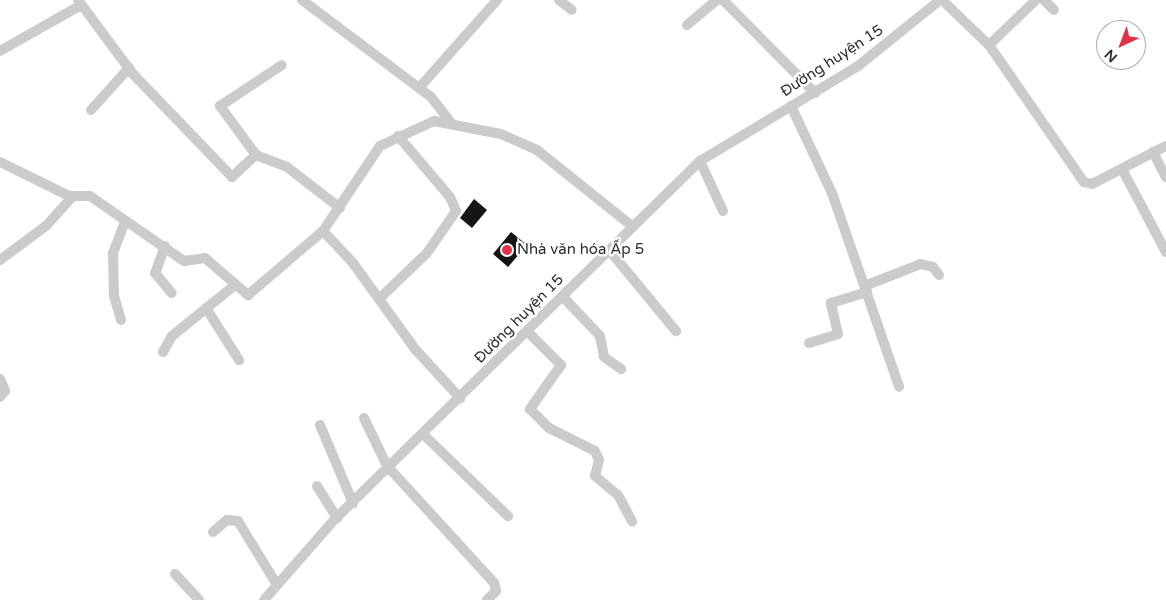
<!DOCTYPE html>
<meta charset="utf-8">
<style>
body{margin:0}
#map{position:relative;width:1166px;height:600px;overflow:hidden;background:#fff;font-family:"Varela Round",sans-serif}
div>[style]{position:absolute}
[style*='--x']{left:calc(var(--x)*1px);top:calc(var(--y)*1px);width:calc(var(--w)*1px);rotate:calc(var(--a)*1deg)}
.building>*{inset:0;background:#151515}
.minor>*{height:10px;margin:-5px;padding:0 5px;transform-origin:5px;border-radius:5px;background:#cbcbcb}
.dots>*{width:14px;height:14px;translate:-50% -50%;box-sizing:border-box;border:2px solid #fff;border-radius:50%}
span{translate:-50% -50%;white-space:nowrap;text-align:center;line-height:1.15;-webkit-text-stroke:5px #fff;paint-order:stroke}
.street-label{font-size:15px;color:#2e2e2e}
.poi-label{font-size:15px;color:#2e2e2e}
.left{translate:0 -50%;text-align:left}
.north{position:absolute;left:1096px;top:20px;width:50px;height:50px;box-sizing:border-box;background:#fff;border:1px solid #ababab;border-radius:50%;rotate:223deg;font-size:14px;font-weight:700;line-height:20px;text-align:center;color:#2e2e2e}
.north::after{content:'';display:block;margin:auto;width:18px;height:22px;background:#e23247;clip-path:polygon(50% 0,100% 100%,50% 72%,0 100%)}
</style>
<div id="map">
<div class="building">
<div style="clip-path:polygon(474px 199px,487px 210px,472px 228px,460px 218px)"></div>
<div style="clip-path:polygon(511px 232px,527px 245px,508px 267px,493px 254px)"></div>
</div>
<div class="minor">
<div style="--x:78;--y:0;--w:92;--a:53.4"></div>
<div style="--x:133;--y:74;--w:143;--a:46.1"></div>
<div style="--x:232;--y:177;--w:33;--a:-43"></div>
<div style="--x:256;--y:155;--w:33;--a:21"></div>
<div style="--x:287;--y:167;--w:67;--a:37.7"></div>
<div style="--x:302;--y:0;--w:161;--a:36.9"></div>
<div style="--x:431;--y:97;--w:33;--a:52"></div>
<div style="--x:559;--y:0;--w:16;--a:38"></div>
<div style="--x:723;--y:0;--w:131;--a:45.3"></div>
<div style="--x:942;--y:0;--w:65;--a:43.8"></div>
<div style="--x:989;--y:45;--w:65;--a:-43.8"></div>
<div style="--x:1044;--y:0;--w:14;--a:45"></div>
<div style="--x:687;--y:25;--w:39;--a:-40"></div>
<div style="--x:989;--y:45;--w:167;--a:55.3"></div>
<div style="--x:1084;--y:182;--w:8;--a:14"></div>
<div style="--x:1092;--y:184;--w:83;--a:-27.2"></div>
<div style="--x:0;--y:51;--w:93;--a:-29.6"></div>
<div style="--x:419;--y:88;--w:118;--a:-48.4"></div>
<div style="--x:791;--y:106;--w:96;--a:64.8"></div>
<div style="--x:832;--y:193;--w:205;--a:70.9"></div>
<div style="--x:91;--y:110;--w:57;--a:-47.9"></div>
<div style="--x:1153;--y:152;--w:28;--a:63"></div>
<div style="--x:256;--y:155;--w:61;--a:-126.3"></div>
<div style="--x:220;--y:106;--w:74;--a:-33.5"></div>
<div style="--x:700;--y:161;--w:55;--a:65.3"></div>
<div style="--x:0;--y:162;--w:77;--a:26.2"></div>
<div style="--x:69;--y:196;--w:21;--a:0"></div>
<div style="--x:90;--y:196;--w:114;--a:34.7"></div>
<div style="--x:184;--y:261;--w:21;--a:-8"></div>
<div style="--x:205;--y:258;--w:57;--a:40.7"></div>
<div style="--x:248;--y:295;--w:99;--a:-40.5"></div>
<div style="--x:323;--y:231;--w:44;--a:46.8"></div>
<div style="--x:353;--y:263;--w:106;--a:54.2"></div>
<div style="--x:415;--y:349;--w:67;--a:47.4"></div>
<div style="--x:1122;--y:169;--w:94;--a:62.1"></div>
<div style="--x:323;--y:231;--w:102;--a:-56.2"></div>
<div style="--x:380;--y:146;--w:60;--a:-24.8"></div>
<div style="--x:434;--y:121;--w:68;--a:11"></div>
<div style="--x:501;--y:134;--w:39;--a:24"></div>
<div style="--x:537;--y:150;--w:123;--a:38.7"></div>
<div style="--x:165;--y:246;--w:29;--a:110"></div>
<div style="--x:155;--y:273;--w:26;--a:50"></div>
<div style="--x:610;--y:251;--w:104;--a:50.5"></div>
<div style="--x:0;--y:260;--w:57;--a:-36.5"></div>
<div style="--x:46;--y:226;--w:40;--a:-48"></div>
<div style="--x:867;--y:285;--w:58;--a:-21.3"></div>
<div style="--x:921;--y:264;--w:12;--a:14"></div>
<div style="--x:933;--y:267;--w:10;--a:53"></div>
<div style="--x:563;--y:297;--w:54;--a:46.5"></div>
<div style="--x:600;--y:336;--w:21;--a:79"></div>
<div style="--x:604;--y:357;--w:21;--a:35"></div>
<div style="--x:379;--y:299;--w:66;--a:-43.8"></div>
<div style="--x:427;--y:253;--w:51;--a:-55.4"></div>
<div style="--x:456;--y:211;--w:15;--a:-113"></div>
<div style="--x:450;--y:197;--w:80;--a:-130.4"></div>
<div style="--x:206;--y:308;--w:62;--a:57.6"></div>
<div style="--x:121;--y:320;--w:26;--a:-106"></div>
<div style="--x:114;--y:295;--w:42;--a:-91.4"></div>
<div style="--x:113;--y:253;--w:34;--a:-69"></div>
<div style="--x:528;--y:332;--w:47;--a:45"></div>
<div style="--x:561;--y:365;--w:54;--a:125.2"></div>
<div style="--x:530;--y:409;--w:27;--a:45"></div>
<div style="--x:549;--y:428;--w:51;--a:26.6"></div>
<div style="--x:595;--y:451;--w:10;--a:66"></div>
<div style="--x:599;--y:460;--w:16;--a:104"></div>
<div style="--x:595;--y:476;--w:30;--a:40"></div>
<div style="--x:618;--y:495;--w:30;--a:62"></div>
<div style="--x:809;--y:343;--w:30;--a:-17"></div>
<div style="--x:838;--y:334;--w:32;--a:-103"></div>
<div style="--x:831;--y:303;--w:38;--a:-17"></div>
<div style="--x:163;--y:352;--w:18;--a:-61"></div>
<div style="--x:172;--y:336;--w:81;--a:-39"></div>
<div style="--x:0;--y:379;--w:13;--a:67"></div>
<div style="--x:5;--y:391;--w:8;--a:130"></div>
<div style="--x:364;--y:418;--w:58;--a:64.3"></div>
<div style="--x:320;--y:425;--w:85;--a:67.1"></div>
<div style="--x:424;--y:435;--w:117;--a:44"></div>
<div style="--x:390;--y:469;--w:154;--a:47.6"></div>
<div style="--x:494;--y:583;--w:8;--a:76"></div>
<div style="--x:496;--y:591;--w:13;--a:135"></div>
<div style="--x:317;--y:486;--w:38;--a:58"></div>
<div style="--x:213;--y:532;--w:18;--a:-41"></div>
<div style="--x:227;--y:520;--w:11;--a:5"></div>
<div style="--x:238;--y:521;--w:75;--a:58.6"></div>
<div style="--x:175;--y:574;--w:35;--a:47"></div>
<div style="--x:264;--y:600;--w:106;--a:-48.8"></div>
<div style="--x:334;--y:520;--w:513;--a:-44.45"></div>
<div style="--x:700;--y:161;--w:184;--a:-31"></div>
<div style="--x:858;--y:66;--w:105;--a:-38.8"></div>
</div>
<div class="dots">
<div style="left:507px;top:250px;background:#e23247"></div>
</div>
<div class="street-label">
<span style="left:832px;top:61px;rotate:-33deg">Đường huyện 15</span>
<span style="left:519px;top:319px;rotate:-45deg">Đường huyện 15</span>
</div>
<div class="poi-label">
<span class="left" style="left:517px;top:250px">Nhà văn hóa Ấp 5</span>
</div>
<div class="north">N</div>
</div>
